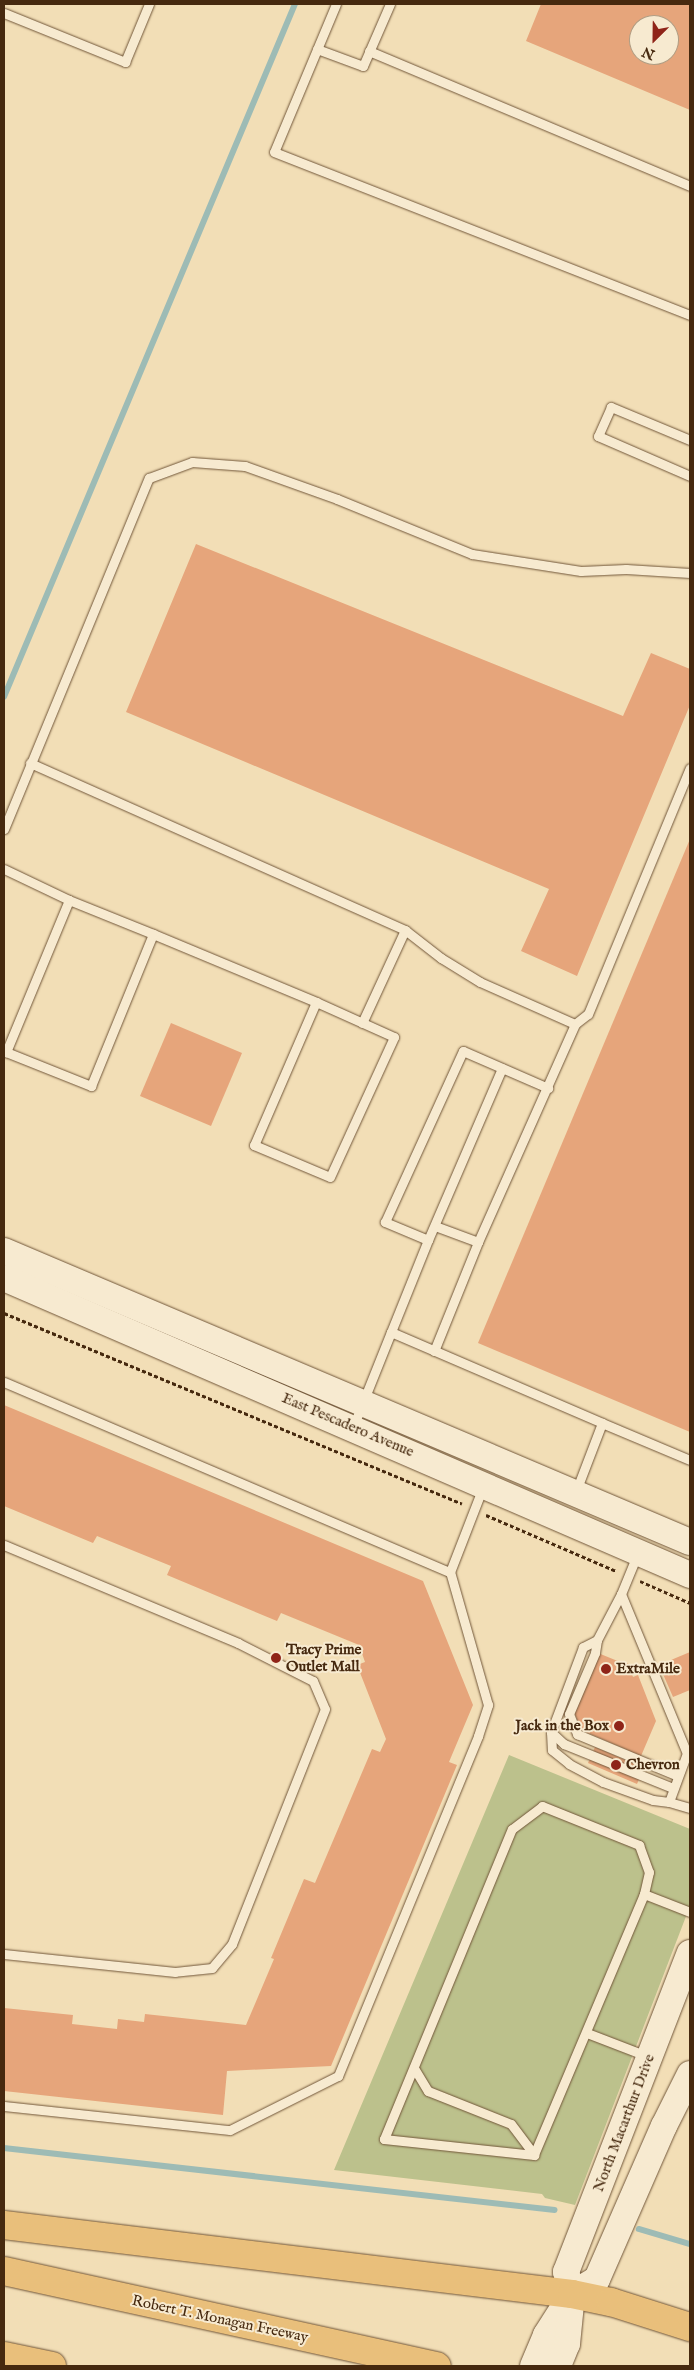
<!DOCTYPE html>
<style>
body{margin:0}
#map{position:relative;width:694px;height:2370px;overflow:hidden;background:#f2deb6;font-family:"IM FELL English",serif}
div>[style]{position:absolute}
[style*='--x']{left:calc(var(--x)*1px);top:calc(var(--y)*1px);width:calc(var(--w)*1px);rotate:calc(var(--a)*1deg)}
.green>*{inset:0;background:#bcc18c}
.stream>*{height:5.5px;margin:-2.75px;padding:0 2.75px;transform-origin:2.75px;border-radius:2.75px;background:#9dbbb5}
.building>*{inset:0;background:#e6a57b}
.path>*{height:3px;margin-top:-1.5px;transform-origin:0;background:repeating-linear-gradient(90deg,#46290f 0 4px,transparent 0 6.5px)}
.roads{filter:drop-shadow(0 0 1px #715639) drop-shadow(0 0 1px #715639)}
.lane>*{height:9px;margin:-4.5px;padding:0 4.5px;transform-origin:4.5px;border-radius:4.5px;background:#f7ead0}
.secondary>*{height:26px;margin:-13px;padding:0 13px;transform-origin:13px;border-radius:13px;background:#f7ead0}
.highway>*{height:28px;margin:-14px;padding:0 14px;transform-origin:14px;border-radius:14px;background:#e9bf7b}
.dots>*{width:14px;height:14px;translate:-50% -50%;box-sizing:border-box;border:2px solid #f7ead0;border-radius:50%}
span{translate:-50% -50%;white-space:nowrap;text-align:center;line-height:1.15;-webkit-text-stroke:4px #f7ead0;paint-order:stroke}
.street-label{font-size:15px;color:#46290f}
.poi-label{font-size:15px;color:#46290f;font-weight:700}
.left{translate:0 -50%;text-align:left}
.right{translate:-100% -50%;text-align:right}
.frame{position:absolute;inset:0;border:5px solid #46290f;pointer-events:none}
.north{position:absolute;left:629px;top:15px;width:50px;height:50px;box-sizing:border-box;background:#f7ead0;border:1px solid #b09d83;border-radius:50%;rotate:203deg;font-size:14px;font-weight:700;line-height:20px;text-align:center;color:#46290f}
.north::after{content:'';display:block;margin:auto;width:18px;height:22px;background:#8f2418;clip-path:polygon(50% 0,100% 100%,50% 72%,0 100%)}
</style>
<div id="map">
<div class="green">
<div style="clip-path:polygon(509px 1755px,690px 1829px,690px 1906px,575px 2205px,545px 2198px,542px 2194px,334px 2170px)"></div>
</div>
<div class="stream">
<div style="--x:4;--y:697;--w:752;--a:-67.22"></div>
<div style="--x:4;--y:2148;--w:554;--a:6.42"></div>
<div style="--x:639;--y:2229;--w:53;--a:16.4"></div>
</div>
<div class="building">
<div style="clip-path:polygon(evenodd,541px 4px,690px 4px,690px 110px,526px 41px,541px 4px,639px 25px,669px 25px,669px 55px,639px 55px,639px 25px)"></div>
<div style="clip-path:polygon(196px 544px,623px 716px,651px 653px,690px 669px,690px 705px,577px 976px,521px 951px,549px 889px,126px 712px)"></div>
<div style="clip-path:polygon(690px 839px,690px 1432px,478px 1343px)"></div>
<div style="clip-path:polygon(171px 1023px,242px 1053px,211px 1126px,140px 1096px)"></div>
<div style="clip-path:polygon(4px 1405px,423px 1581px,473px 1705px,449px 1762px,457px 1765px,331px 2066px,227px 2071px,223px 2115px,4px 2091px,4px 2008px,73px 2015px,72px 2024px,117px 2029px,118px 2019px,144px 2022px,145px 2014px,246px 2025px,274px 1959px,271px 1958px,304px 1879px,315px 1883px,372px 1749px,380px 1752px,386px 1739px,357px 1665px,365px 1662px,359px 1645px,281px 1613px,277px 1621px,167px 1575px,171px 1566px,97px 1536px,93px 1543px,4px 1506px)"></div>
<div style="clip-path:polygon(690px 1652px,690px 1690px,673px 1697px,659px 1665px)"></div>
<div style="clip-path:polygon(598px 1653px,625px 1664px,628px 1663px,633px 1677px,638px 1675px,656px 1721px,641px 1756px,581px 1730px,573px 1709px)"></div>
<div style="clip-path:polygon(595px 1747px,644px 1768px,637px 1784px,588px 1763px)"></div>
</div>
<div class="path">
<div style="--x:4;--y:1313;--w:496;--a:22.6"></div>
<div style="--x:486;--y:1515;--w:142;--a:23.3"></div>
<div style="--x:640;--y:1581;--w:55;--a:23.7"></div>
</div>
<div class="roads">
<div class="lane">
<div style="--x:336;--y:4;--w:160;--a:112.7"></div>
<div style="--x:274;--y:152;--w:447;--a:21.4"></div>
<div style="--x:4;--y:13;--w:131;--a:22"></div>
<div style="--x:125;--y:62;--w:63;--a:-67.5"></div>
<div style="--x:317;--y:49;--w:49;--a:20.3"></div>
<div style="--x:363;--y:66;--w:68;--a:-66.5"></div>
<div style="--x:369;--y:51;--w:348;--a:22.8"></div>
<div style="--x:690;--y:440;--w:86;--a:-157.3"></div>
<div style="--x:611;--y:407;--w:32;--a:114"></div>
<div style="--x:598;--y:436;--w:100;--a:23.5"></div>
<div style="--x:30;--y:763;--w:411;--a:24"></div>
<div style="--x:405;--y:930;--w:46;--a:37.9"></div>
<div style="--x:441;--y:958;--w:46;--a:31.6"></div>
<div style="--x:480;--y:982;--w:104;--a:23.9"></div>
<div style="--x:4;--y:829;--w:380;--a:-67.6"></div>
<div style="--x:149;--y:478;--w:46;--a:-20.4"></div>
<div style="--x:192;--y:462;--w:53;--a:4.3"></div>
<div style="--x:245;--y:466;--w:98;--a:19.7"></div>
<div style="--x:337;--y:499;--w:146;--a:22.2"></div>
<div style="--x:472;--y:554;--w:110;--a:8.9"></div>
<div style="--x:581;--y:571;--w:45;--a:-2.5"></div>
<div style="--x:626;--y:569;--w:64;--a:3.6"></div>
<div style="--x:4;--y:869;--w:72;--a:25.5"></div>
<div style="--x:69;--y:900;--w:165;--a:112.5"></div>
<div style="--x:6;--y:1052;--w:92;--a:21.8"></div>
<div style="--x:91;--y:1086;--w:164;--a:-67.8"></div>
<div style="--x:153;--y:934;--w:177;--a:22.6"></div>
<div style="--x:316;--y:1002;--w:156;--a:113.4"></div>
<div style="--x:254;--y:1145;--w:82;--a:22.8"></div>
<div style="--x:330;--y:1177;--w:154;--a:-65.4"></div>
<div style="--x:394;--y:1037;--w:85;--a:-155.8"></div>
<div style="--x:69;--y:900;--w:91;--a:22"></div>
<div style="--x:362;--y:1023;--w:102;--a:-65.2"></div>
<div style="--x:435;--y:1226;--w:46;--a:20.4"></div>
<div style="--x:428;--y:1240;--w:47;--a:-157.3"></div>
<div style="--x:385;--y:1222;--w:188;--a:-65.5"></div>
<div style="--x:463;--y:1051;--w:93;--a:23.5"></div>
<div style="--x:391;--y:1332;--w:99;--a:-68.1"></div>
<div style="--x:428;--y:1240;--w:187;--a:-66.7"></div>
<div style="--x:434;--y:1351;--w:118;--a:-68"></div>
<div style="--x:478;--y:1242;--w:239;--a:-66"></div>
<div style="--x:575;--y:1024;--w:16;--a:-38"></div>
<div style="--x:588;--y:1014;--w:266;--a:-67.5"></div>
<div style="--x:4;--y:1382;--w:485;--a:23.1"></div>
<div style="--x:353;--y:1427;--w:102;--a:-68.2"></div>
<div style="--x:391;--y:1332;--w:230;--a:23.3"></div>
<div style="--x:576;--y:1491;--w:73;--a:-69.1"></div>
<div style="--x:602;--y:1423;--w:95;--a:22.8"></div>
<div style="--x:4;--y:1545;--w:254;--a:22.7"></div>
<div style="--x:238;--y:1643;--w:84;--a:26.9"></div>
<div style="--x:313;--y:1681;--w:30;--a:67"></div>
<div style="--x:325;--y:1709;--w:253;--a:111.6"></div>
<div style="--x:232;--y:1944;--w:31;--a:130"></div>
<div style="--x:212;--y:1968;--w:37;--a:174"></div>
<div style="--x:175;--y:1972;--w:172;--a:-174"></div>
<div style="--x:637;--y:1555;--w:42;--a:112.3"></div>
<div style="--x:621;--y:1594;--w:172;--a:67.5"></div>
<div style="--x:687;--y:1753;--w:52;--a:110.2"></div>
<div style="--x:669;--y:1802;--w:22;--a:16"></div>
<div style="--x:621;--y:1594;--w:52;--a:117.6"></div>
<div style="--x:597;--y:1640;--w:16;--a:153"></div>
<div style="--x:583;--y:1647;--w:91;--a:110.6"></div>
<div style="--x:551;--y:1732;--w:18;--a:87"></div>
<div style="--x:552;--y:1750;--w:22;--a:39"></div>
<div style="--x:569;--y:1764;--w:38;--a:28"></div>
<div style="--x:603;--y:1782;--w:53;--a:19.8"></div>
<div style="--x:653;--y:1800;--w:16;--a:7"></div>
<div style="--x:597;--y:1640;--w:13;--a:99"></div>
<div style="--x:595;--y:1653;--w:66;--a:113.1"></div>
<div style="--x:569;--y:1714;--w:22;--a:68"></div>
<div style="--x:577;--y:1734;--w:109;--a:22.6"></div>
<div style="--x:551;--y:1732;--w:18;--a:43"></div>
<div style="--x:564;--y:1744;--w:118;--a:22"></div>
<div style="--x:542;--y:1806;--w:105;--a:21.9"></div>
<div style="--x:639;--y:1845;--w:29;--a:70"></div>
<div style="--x:649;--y:1872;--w:23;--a:103"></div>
<div style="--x:644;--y:1894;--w:283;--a:112.9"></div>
<div style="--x:534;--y:2155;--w:151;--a:-173.9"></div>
<div style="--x:384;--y:2139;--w:335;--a:-67.6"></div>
<div style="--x:512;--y:1829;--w:38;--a:-37"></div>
<div style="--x:644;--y:1894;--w:49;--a:21.4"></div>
<div style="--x:587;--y:2033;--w:64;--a:21"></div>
<div style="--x:414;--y:2068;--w:27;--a:59"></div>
<div style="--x:428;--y:2091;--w:89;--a:21.7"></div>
<div style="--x:511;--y:2124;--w:39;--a:53"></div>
<div style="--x:4;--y:2106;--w:227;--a:6.1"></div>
<div style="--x:230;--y:2130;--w:121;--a:-26.6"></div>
<div style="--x:338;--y:2076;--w:368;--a:-67.6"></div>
<div style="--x:478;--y:1736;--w:33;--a:-72"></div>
<div style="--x:488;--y:1705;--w:138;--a:-105.9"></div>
<div style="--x:450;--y:1572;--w:91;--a:-68.8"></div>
</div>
<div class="secondary">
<div style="--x:4;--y:1251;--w:745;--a:22.99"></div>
<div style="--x:4;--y:1278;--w:748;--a:23.41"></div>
<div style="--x:533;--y:2366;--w:34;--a:-67"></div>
<div style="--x:546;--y:2335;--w:49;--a:-57.6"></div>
<div style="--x:572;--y:2294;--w:23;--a:-105"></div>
<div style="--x:566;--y:2272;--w:342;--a:-68.8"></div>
<div style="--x:558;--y:2366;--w:24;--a:-68"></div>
<div style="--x:567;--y:2344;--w:50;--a:-84.3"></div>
<div style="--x:572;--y:2294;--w:29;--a:-31"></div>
<div style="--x:597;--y:2279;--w:167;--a:-66.4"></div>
<div style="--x:664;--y:2126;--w:58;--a:-63.4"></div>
</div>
<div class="highway">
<div style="--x:4;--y:2225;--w:572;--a:6.93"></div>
<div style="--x:572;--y:2294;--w:40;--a:12"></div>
<div style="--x:611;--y:2302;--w:83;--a:17.6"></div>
<div style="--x:4;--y:2271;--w:443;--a:12.4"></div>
<div style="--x:4;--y:2356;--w:49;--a:11.8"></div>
</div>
</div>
<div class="dots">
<div style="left:276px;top:1658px;background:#8f2418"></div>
<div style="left:606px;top:1669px;background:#8f2418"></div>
<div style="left:619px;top:1726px;background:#8f2418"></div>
<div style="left:616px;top:1765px;background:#8f2418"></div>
</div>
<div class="street-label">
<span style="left:348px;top:1425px;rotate:23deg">East Pescadero Avenue</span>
<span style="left:624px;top:2123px;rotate:-69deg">North Macarthur Drive</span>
<span style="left:220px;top:2319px;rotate:12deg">Robert T. Monagan Freeway</span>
</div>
<div class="poi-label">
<span class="left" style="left:286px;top:1658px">Tracy Prime<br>Outlet Mall</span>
<span class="left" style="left:616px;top:1669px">ExtraMile</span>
<span class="right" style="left:609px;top:1726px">Jack in the Box</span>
<span class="left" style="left:626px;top:1765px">Chevron</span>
</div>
<div class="frame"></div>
<div class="north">N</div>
</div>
